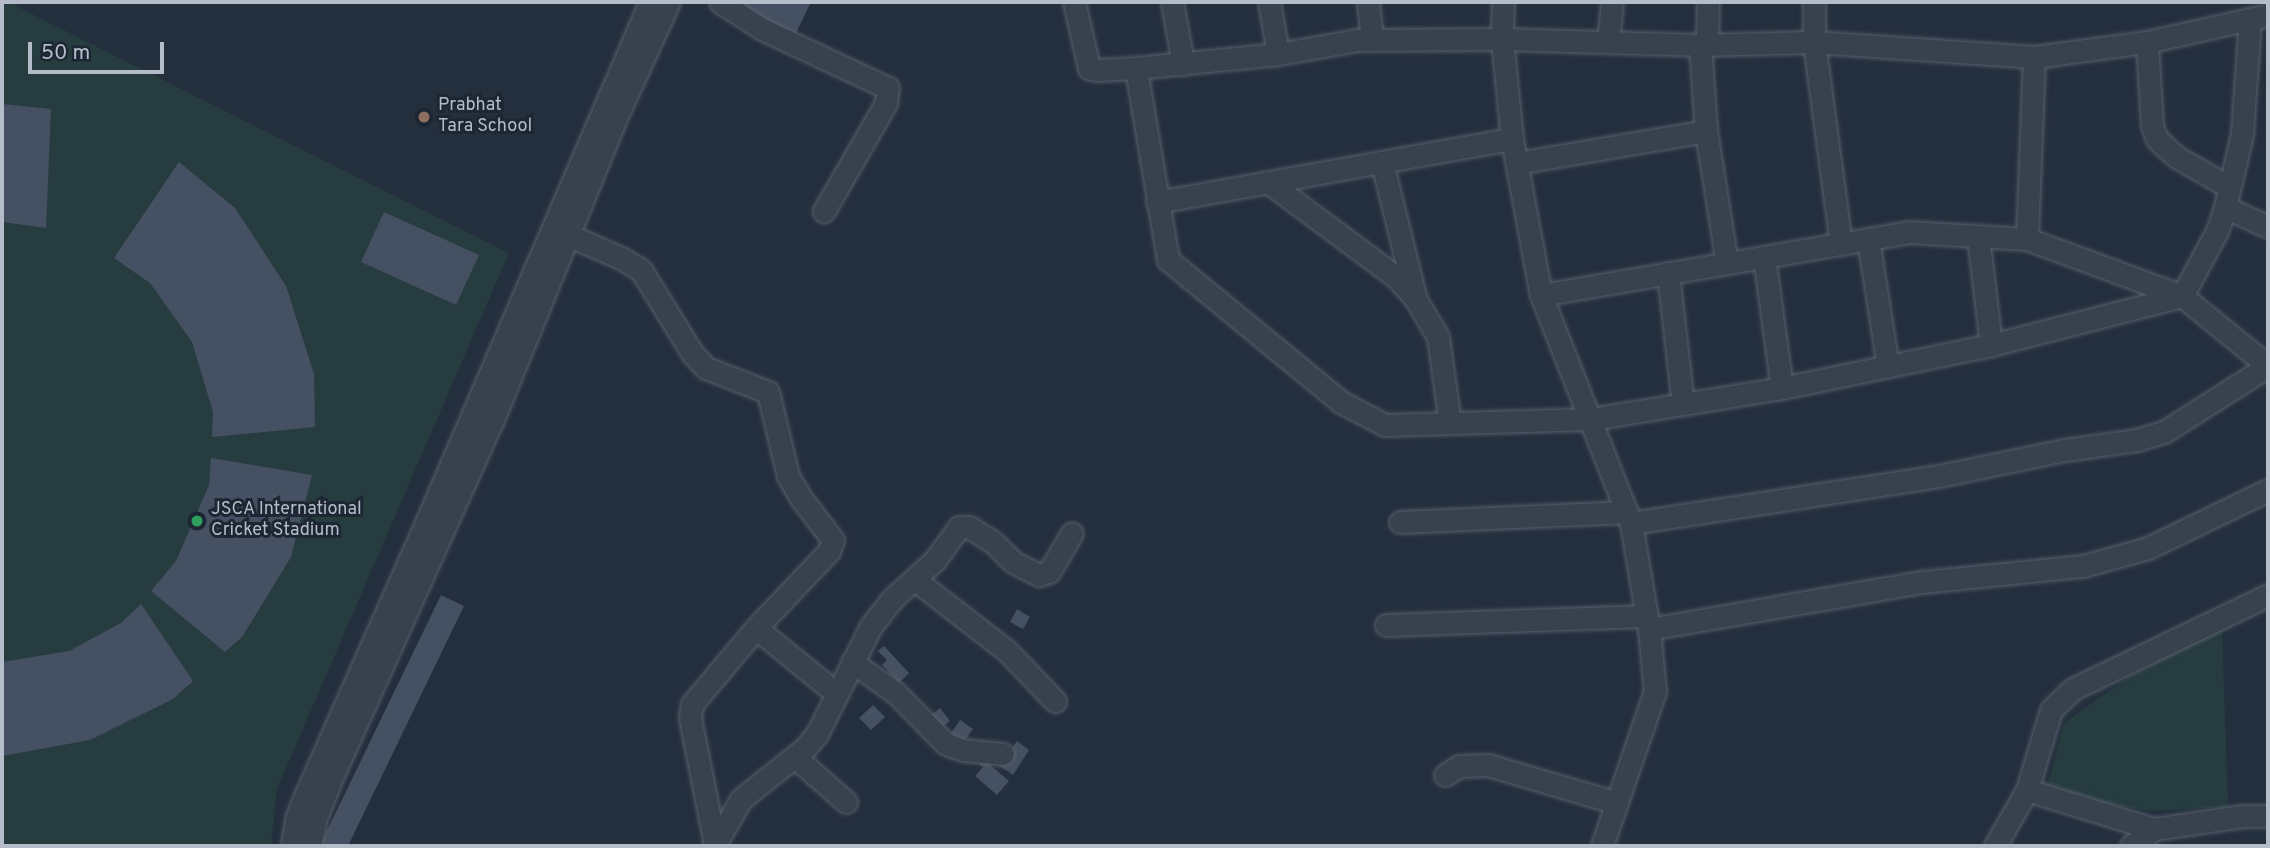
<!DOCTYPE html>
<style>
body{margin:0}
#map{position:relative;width:2270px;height:848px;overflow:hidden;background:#242f3e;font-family:Overpass,sans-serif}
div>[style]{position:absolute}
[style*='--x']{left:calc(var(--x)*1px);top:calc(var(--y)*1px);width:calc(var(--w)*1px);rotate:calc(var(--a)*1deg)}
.green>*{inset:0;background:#263c3f}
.building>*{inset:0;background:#455162}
.roads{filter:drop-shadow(0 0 2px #565f6c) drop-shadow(0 0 2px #565f6c)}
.minor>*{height:21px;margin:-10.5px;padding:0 10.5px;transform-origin:10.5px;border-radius:10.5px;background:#38414e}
.dots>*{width:19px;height:19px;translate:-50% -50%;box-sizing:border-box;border:4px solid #1d2633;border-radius:50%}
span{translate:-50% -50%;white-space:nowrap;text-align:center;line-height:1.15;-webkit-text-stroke:6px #1d2633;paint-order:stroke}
.poi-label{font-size:18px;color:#b4bcc9}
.left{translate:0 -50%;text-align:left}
.frame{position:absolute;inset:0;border:4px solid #b4bcc9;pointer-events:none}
.scale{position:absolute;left:28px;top:42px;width:136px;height:32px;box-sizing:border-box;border:4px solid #b4bcc9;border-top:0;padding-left:9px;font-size:21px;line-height:24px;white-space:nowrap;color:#b4bcc9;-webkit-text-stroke:5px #1d2633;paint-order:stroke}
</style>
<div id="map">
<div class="green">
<div style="clip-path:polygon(2px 2px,8px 2px,509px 253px,277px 789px,271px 846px,2px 846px)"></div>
<div style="clip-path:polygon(2222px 626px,2228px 807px,2149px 811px,2070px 798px,2047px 788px,2064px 723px,2158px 656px)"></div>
</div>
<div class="building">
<div style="clip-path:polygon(745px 2px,811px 2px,795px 35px,741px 9px)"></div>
<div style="clip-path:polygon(2px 104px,51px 109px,46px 228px,2px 222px)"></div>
<div style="clip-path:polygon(179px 162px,235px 208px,286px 286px,314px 374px,315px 427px,212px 437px,213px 412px,192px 342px,150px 283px,114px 258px)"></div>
<div style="clip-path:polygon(384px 212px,479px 255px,456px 305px,361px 262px)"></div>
<div style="clip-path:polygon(211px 458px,312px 475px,291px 557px,242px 637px,225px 652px,151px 591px,176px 561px,209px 485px)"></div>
<div style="clip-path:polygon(441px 595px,464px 606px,348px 846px,328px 846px,321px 843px)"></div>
<div style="clip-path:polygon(141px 604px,193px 681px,173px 699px,90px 740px,2px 756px,2px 662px,69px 651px,121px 623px)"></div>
<div style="clip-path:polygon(1017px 609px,1030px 617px,1023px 629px,1010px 622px)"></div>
<div style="clip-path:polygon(884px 646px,909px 673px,899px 683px,882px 665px,887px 660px,878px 651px)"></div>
<div style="clip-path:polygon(873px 705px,885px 717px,871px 730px,859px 718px)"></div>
<div style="clip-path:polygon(940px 708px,950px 721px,936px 732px,926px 719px)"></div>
<div style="clip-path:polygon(960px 720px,973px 729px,964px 742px,951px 733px)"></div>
<div style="clip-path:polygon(1017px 741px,1029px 750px,1013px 775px,1000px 766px)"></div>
<div style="clip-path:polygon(981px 757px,1009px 781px,997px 795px,975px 776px,983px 767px,977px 762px)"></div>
</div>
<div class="roads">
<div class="minor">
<div style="--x:720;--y:2;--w:50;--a:32.7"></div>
<div style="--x:762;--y:29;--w:139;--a:25.1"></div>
<div style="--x:888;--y:88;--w:15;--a:98"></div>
<div style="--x:886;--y:103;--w:125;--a:119.9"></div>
<div style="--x:1074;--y:2;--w:68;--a:77.2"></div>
<div style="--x:1089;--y:68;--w:7;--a:16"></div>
<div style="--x:1096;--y:70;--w:40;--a:-2.9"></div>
<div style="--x:1172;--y:2;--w:63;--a:79.9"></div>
<div style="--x:1269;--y:2;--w:53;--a:80.2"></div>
<div style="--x:1368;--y:2;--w:38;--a:84"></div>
<div style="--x:1503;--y:2;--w:37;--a:92"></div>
<div style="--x:1502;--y:39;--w:100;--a:84.3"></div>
<div style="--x:1512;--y:139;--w:159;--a:79.5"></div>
<div style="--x:1541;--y:295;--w:245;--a:68.5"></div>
<div style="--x:1631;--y:523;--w:108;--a:80.4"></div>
<div style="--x:1649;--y:629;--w:62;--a:84.5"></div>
<div style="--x:1655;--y:691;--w:164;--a:108.9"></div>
<div style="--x:1814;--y:2;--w:40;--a:90"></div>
<div style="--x:1814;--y:42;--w:204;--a:82.4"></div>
<div style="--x:2250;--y:19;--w:115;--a:94"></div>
<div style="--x:2242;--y:134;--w:75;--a:103.1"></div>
<div style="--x:2225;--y:207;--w:25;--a:108"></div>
<div style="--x:2217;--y:231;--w:74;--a:118.3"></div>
<div style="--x:2182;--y:296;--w:197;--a:165.6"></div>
<div style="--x:1991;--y:345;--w:213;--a:168.4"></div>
<div style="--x:1782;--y:388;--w:193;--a:170.8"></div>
<div style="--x:1591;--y:419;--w:206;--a:178.3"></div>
<div style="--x:1385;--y:425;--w:50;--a:-152.4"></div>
<div style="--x:1341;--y:402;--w:224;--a:-140.6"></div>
<div style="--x:1168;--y:260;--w:195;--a:-99.5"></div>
<div style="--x:1136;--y:68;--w:143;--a:-5.6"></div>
<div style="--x:1278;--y:54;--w:80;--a:-10"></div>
<div style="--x:1357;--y:40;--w:145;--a:-0.4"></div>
<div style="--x:1502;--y:39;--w:198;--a:1.7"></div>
<div style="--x:1700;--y:45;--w:114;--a:-1.5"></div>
<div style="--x:1814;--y:42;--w:221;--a:3.9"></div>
<div style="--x:2034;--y:57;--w:114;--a:-7.6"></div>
<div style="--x:2147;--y:42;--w:106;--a:-12.6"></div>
<div style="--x:2250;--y:19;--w:18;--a:-13"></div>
<div style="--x:1608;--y:42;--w:40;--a:-84.3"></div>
<div style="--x:2147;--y:42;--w:84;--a:86.6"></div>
<div style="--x:2152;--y:126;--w:14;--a:69"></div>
<div style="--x:2157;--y:139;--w:25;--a:43"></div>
<div style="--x:2175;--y:156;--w:62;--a:29.9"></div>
<div style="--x:1700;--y:45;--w:86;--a:86"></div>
<div style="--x:1706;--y:131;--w:134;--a:81"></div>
<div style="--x:1707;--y:45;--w:43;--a:-88.7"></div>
<div style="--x:1382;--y:162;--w:138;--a:76.2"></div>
<div style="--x:1517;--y:163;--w:192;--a:-9.6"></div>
<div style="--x:1268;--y:182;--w:159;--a:36.6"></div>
<div style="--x:1396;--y:277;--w:28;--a:48"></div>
<div style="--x:1415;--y:298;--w:45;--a:59.5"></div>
<div style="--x:1438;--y:337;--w:87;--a:82.1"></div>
<div style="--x:1157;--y:202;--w:361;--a:-10.1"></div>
<div style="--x:2225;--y:207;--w:47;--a:24.9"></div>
<div style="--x:568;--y:235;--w:58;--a:23.5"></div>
<div style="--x:621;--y:258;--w:23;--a:31"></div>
<div style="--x:641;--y:270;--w:97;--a:58.4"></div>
<div style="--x:692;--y:353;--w:21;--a:47"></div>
<div style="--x:706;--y:368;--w:66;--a:21.2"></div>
<div style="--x:768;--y:392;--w:86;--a:76.6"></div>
<div style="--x:788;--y:476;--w:24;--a:60"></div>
<div style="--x:800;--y:497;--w:54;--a:52.5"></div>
<div style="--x:833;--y:540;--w:12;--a:110"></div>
<div style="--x:829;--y:551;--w:106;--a:133.5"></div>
<div style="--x:756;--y:628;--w:99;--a:130.1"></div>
<div style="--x:692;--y:704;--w:14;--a:98"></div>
<div style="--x:690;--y:718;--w:128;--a:78.8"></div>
<div style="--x:1978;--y:236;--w:110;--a:83.2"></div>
<div style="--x:1868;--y:239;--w:129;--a:81.1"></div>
<div style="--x:2027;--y:239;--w:182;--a:-87.8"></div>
<div style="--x:1764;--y:257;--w:132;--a:82.2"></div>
<div style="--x:1668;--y:273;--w:132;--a:83.5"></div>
<div style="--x:1541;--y:295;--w:372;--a:-9.7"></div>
<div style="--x:1908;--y:232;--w:119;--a:3.4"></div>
<div style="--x:2027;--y:239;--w:165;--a:20.2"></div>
<div style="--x:2182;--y:296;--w:111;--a:39.1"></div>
<div style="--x:1400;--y:522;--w:227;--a:-2.5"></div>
<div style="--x:1631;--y:523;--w:312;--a:-8.7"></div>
<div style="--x:1939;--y:476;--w:129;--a:-11.7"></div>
<div style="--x:2065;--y:450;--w:73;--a:-7.9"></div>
<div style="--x:2137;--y:440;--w:28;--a:-17"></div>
<div style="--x:2164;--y:432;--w:123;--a:-32.4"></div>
<div style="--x:914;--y:579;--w:116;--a:37.7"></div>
<div style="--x:1006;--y:650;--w:71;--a:46.1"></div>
<div style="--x:1386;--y:625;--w:261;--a:-2"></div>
<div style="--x:756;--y:628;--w:104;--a:39.2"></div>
<div style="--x:1649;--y:629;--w:277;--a:-9.8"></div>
<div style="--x:1922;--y:582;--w:162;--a:-5.7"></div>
<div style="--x:2083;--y:566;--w:67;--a:-15.5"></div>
<div style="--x:2148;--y:548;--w:133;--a:-25.8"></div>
<div style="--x:852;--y:662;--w:54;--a:35.2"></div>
<div style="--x:896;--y:693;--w:71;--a:45.6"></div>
<div style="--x:946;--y:744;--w:18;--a:19"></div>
<div style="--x:963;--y:750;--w:40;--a:5.7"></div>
<div style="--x:795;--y:757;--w:68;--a:41.4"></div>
<div style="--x:1445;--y:775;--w:17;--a:-33"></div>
<div style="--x:1459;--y:766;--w:29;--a:-2"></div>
<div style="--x:1488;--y:765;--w:134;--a:16.4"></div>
<div style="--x:2027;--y:790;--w:133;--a:17.1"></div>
<div style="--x:292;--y:846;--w:30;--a:-81"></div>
<div style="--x:297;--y:816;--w:22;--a:-68"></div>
<div style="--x:305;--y:796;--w:304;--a:-66.1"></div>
<div style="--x:428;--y:518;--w:562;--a:-66.72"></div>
<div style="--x:310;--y:846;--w:30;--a:-78"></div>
<div style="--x:316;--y:817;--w:35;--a:-68"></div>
<div style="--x:329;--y:784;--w:397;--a:-65.8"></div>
<div style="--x:492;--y:422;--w:338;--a:-67.8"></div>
<div style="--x:620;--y:109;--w:118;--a:-65.4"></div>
<div style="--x:714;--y:846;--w:54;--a:-60.1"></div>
<div style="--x:741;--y:799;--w:80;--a:-38.4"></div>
<div style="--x:804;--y:749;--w:20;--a:-49"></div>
<div style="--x:817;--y:734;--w:121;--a:-63.4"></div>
<div style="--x:871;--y:626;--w:34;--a:-52"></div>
<div style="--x:892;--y:599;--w:58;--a:-42.2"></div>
<div style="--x:935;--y:560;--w:41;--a:-54"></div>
<div style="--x:959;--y:527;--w:10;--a:0"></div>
<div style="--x:969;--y:527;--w:28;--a:32"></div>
<div style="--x:993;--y:542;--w:28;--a:45"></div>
<div style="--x:1013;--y:562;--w:29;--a:27"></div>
<div style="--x:1039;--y:575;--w:10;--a:-17"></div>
<div style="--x:1049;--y:572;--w:45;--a:-59.5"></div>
<div style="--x:1995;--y:846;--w:64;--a:-60.3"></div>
<div style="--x:2027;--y:790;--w:84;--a:-73.3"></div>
<div style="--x:2051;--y:710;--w:30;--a:-44"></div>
<div style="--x:2073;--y:689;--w:216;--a:-25.7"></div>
<div style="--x:2131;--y:846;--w:29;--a:-36"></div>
<div style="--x:2154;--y:829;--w:90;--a:-8.3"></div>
<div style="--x:2243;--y:816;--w:25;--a:0"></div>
</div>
</div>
<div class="dots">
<div style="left:424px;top:117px;background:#8d6e63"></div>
<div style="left:197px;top:521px;background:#2e9e5b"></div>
</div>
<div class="poi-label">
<span class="left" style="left:438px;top:117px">Prabhat<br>Tara School</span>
<span class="left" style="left:211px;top:521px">JSCA International<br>Cricket Stadium</span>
</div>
<div class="frame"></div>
<div class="scale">50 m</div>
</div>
